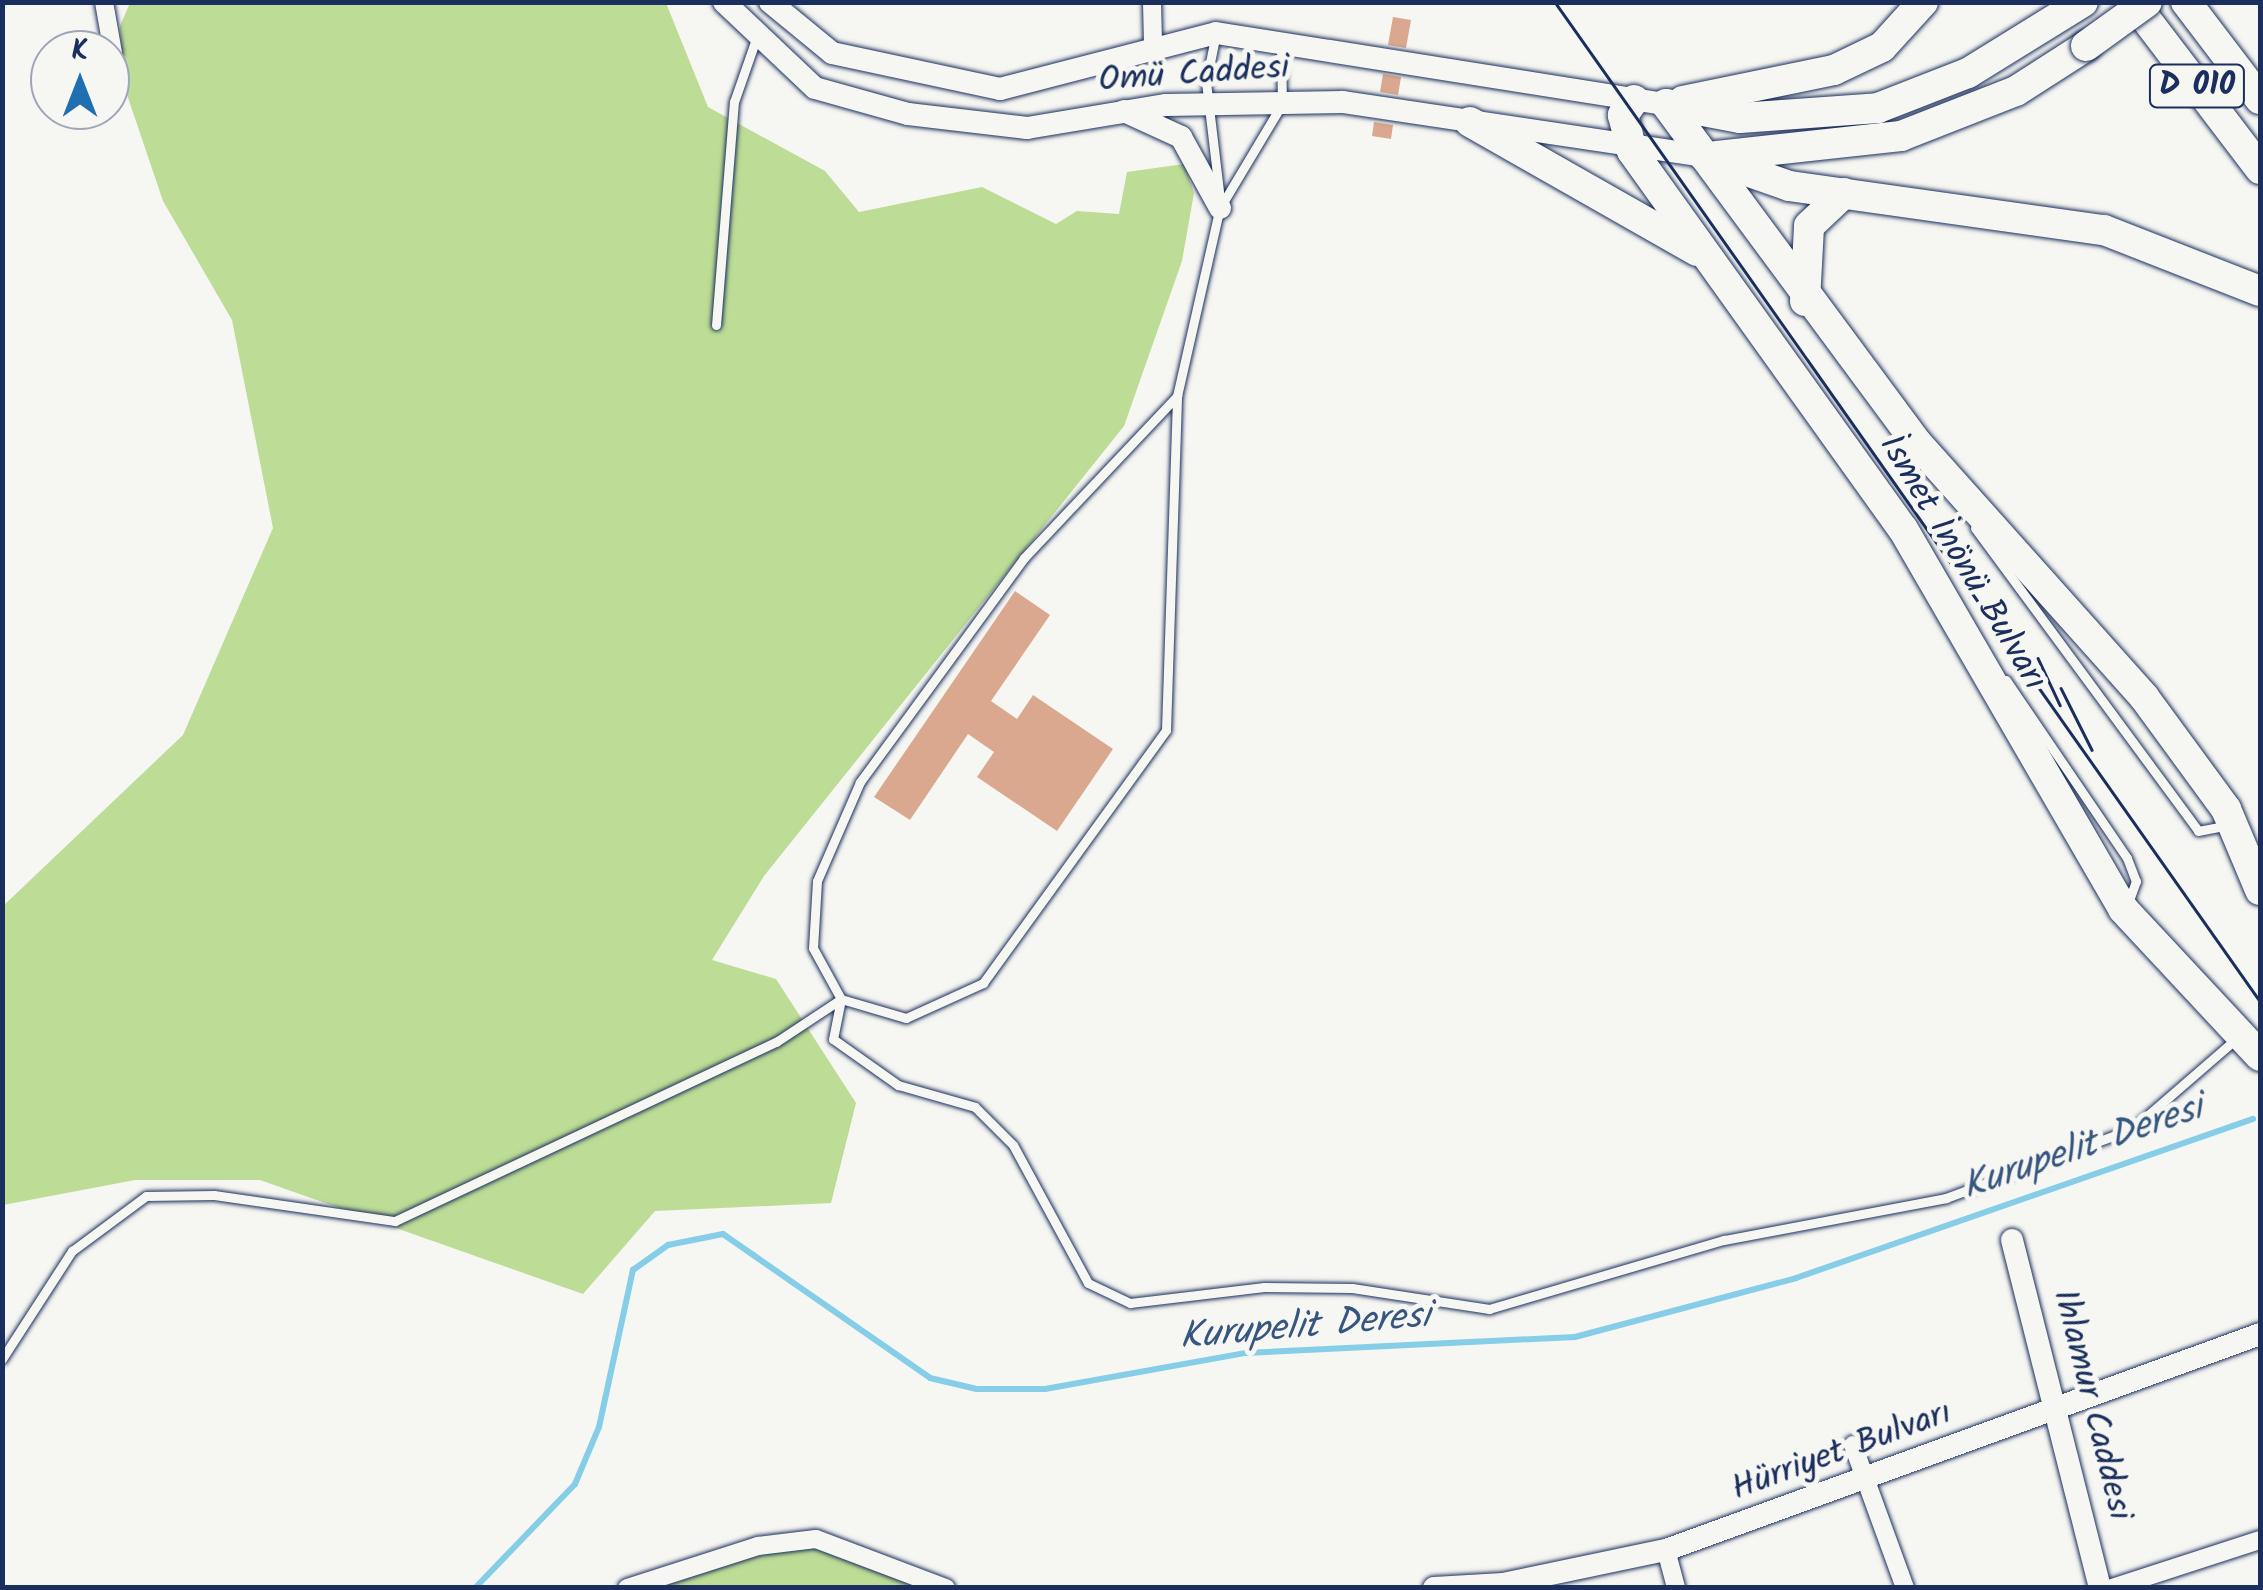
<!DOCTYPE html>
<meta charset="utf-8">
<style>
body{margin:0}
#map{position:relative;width:2263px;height:1590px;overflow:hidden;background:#f6f6f2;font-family:Kalam,sans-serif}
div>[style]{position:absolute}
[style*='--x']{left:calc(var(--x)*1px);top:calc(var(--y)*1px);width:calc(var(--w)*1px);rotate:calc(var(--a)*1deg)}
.green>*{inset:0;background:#bddc95}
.stream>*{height:6px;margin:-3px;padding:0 3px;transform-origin:3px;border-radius:3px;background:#86cde8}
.building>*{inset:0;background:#daa88e}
.roads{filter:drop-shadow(0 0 2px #1b2f5e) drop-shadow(0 0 2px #1b2f5e)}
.service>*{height:9px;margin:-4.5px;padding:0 4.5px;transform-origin:4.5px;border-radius:4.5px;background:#f6f6f2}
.minor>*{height:18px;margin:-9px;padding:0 9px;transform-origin:9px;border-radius:9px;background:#f6f6f2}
.tertiary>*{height:22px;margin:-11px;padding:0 11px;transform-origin:11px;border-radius:11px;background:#f6f6f2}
.primary>*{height:30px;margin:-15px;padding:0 15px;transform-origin:15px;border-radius:15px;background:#f6f6f2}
.trunk>*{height:30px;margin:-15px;padding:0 15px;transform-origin:15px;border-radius:15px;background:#f6f6f2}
.tram>*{height:2.5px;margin:-1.25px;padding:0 1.25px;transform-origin:1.25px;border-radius:1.25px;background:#1b2f5e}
.bridges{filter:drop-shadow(0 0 2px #1b2f5e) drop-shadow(0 0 2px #1b2f5e)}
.trunk-bridge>*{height:30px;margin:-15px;padding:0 15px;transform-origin:15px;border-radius:15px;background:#f6f6f2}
span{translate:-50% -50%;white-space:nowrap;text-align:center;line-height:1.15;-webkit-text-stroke:10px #f6f6f2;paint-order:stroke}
.shield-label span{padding:2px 8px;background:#f6f6f2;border:2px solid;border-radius:8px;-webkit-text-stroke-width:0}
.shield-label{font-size:32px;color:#1b2f5e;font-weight:700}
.street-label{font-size:35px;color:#1b2f5e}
.water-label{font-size:38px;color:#365680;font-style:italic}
.frame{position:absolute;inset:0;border:5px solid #1b2f5e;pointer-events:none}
.north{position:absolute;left:30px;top:30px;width:100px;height:100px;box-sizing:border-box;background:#f6f6f2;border:2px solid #9ea6b7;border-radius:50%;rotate:0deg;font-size:28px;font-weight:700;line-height:40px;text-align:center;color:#1b2f5e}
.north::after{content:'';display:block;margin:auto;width:35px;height:45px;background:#1f6fb2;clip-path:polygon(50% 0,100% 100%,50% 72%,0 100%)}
</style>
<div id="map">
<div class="green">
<div style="clip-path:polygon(130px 3px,666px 3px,708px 107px,825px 171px,859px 212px,982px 187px,1056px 224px,1077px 211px,1119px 214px,1127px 172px,1184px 164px,1194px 193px,1182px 261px,1124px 426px,764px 876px,712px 960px,776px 979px,856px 1103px,831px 1203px,655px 1211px,583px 1294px,260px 1180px,135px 1180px,3px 1205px,2px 907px,183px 735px,273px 528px,232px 320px,163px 201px,123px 83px,120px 26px)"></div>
<div style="clip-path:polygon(816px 1539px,946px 1588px,627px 1588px)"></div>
</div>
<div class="stream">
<div style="--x:475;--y:1588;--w:144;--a:-46.1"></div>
<div style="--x:575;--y:1484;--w:62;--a:-67.2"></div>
<div style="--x:599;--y:1427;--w:161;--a:-77.8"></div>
<div style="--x:633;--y:1270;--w:43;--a:-35.5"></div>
<div style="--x:668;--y:1245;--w:56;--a:-11.3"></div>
<div style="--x:723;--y:1234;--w:252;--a:34.8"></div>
<div style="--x:930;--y:1378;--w:48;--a:13.2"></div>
<div style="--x:977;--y:1389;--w:68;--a:0"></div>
<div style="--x:1045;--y:1389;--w:204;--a:-10.2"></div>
<div style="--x:1246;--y:1353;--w:329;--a:-2.8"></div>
<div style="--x:1575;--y:1337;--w:229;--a:-14.9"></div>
<div style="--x:1796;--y:1278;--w:484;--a:-19.2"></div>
</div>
<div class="building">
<div style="clip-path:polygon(1393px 17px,1411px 20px,1406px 48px,1388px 45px)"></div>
<div style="clip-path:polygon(1383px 74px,1401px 77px,1398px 95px,1380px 92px)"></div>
<div style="clip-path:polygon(1374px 122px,1393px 125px,1391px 139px,1372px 136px)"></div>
<div style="clip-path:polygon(1015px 591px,1050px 615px,991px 701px,1017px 719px,1033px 695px,1113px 749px,1057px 831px,977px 777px,994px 752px,968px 734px,910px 820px,874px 797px)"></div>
</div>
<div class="roads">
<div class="service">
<div style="--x:1215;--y:38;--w:45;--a:101.6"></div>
<div style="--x:1206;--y:82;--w:110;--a:83.2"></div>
<div style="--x:1221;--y:206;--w:119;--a:-59.1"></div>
<div style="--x:1282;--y:104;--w:60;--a:-91"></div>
<div style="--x:716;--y:325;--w:224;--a:-85.4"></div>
<div style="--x:734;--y:102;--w:67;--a:-70.8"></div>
<div style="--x:1177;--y:396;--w:223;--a:133.4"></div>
<div style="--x:1024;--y:558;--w:278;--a:126.2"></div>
<div style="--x:860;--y:782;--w:108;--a:113.5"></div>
<div style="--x:817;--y:881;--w:67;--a:93.4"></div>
<div style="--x:813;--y:948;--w:58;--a:61.2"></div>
<div style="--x:841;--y:999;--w:68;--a:16.3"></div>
<div style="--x:906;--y:1018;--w:85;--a:-24.4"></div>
<div style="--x:983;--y:983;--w:312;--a:-54.1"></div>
<div style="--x:1166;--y:730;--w:334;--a:-88.1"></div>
<div style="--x:1177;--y:396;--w:190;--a:-77.2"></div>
<div style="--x:1975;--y:528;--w:376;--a:53.6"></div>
<div style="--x:2198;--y:831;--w:31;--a:-11"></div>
<div style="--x:2006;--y:680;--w:215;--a:55.8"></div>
<div style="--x:2127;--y:858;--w:25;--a:69"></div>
<div style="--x:2136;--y:881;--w:23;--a:110"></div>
<div style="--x:2;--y:1359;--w:129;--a:-57.1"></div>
<div style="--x:72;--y:1251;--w:92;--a:-36.6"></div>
<div style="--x:146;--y:1196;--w:68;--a:-0.8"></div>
<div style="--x:214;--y:1195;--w:183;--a:8.2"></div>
<div style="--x:395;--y:1221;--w:421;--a:-25.2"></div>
<div style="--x:776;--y:1042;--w:78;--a:-33.5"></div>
<div style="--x:841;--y:999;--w:41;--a:101.3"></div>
<div style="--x:833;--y:1039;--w:80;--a:35.3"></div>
<div style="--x:898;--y:1085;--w:80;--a:15.9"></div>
<div style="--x:975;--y:1107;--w:54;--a:45"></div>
<div style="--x:1013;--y:1145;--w:157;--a:61.5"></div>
<div style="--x:1088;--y:1283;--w:47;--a:25.5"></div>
<div style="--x:1130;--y:1303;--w:135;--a:-6.8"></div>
<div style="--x:1264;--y:1287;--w:88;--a:0.7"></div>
<div style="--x:1352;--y:1288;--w:139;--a:8.7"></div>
<div style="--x:1489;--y:1309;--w:245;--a:-16.4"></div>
<div style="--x:1724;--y:1240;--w:226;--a:-10.7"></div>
<div style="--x:1946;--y:1198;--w:198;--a:-20.4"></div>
<div style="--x:2132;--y:1129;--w:138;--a:-40.9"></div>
</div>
<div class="minor">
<div style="--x:104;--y:2;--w:52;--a:80"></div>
<div style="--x:1152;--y:2;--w:41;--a:88.6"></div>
<div style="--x:1853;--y:1445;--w:152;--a:70"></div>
<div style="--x:1666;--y:1550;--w:39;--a:75"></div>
<div style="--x:627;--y:1588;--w:138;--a:-17.8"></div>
<div style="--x:758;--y:1546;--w:58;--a:-6.9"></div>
<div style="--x:816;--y:1539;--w:139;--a:20.7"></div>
<div style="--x:2112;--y:1588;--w:156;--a:-18"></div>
</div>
<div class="tertiary">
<div style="--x:724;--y:2;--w:125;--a:43.4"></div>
<div style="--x:815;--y:88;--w:97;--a:15.6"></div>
<div style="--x:908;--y:114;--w:120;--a:6.7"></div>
<div style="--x:1027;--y:128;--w:141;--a:-9.4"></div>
<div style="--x:1166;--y:105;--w:177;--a:-1"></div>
<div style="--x:1343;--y:102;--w:365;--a:8.5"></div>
<div style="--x:770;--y:2;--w:80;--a:39.4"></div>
<div style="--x:832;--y:53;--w:172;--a:12.1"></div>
<div style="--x:1000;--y:89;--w:223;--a:-14.5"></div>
<div style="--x:1216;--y:33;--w:456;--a:9"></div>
<div style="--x:1124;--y:111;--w:63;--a:24.5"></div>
<div style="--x:1181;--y:137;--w:81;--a:61.2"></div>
<div style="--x:2012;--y:1240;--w:359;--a:75.8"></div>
<div style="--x:1434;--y:1588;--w:69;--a:-3.3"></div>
<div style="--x:1503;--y:1584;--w:167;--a:-11.8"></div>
<div style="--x:1666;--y:1550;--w:632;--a:-19.98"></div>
</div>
<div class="primary">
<div style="--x:1634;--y:100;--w:19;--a:126"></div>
<div style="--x:1623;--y:115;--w:37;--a:76"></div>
<div style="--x:1632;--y:151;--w:465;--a:54.4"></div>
<div style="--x:1903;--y:529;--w:439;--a:59.9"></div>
<div style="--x:2123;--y:909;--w:201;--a:47"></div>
<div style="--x:1666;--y:104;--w:422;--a:53.5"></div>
<div style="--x:1917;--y:443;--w:341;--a:48.2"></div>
<div style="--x:2144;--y:697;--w:139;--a:53.8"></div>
<div style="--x:2226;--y:809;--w:88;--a:67.2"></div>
<div style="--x:1470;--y:122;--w:261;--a:29.6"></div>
</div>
<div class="trunk">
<div style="--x:2133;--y:2;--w:210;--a:52.7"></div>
<div style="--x:2186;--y:2;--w:122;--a:52.7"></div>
<div style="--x:1683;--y:101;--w:154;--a:-11.6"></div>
<div style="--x:1834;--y:70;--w:53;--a:-25.6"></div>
<div style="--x:1882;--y:47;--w:61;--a:-47.7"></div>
<div style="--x:1666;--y:104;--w:75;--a:10.7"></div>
<div style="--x:1740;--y:118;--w:138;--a:-4.1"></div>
<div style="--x:1878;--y:108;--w:97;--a:-21.3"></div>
<div style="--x:1968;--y:73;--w:135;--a:-31.7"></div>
<div style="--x:1704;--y:156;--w:90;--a:19.4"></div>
<div style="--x:1789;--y:186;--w:318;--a:8"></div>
<div style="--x:2104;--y:230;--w:168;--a:21.4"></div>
<div style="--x:1717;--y:156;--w:185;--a:-6.2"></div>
<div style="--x:1901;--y:136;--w:123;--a:-21.4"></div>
<div style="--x:2016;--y:91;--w:83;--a:-32.7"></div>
<div style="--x:1805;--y:301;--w:75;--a:-86.9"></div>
<div style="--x:1809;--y:226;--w:48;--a:-43.3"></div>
</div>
</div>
<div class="tram">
<div style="--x:1555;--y:2;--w:1223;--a:54.79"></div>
<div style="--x:2038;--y:658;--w:52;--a:64.9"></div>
<div style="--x:2061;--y:688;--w:69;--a:63.4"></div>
</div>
<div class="bridges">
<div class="trunk-bridge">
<div style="--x:2086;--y:46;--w:75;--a:-35.8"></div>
</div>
</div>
<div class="shield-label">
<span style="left:2197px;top:86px">D 010</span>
</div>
<div class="street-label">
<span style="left:1194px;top:75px;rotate:-4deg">Omü Caddesi</span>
<span style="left:1962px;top:563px;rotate:59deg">İsmet İnönü Bulvarı</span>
<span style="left:2091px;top:1405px;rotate:76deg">Ihlamur Caddesi</span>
<span style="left:1842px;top:1452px;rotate:-20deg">Hürriyet Bulvarı</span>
</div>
<div class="water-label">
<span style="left:2083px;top:1149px;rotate:-19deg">Kurupelit Deresi</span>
<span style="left:1305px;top:1328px;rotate:-5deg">Kurupelit Deresi</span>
</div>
<div class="frame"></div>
<div class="north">K</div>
</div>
